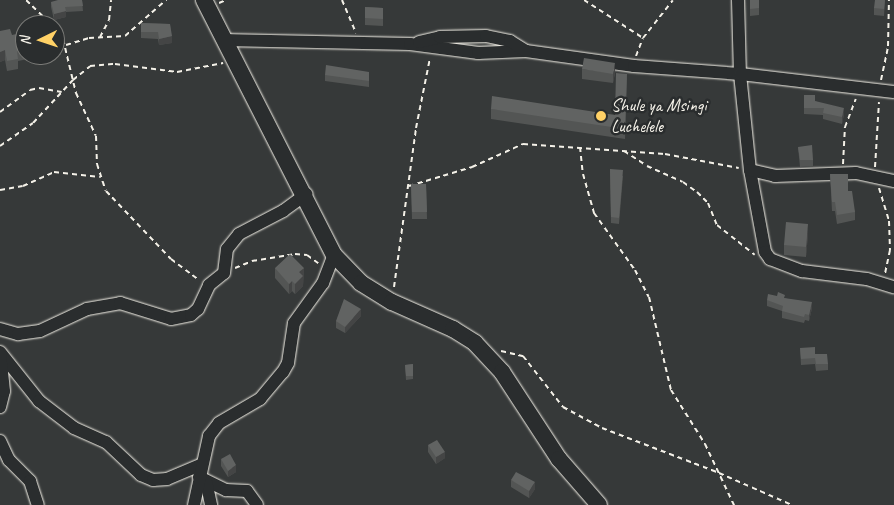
<!DOCTYPE html>
<style>
body{margin:0}
#map{position:relative;width:894px;height:505px;overflow:hidden;background:#363939;font-family:Caveat,sans-serif}
div>[style]{position:absolute}
[style*='--x']{left:calc(var(--x)*1px);top:calc(var(--y)*1px);width:calc(var(--w)*1px);rotate:calc(var(--a)*1deg)}
.path>*{height:2px;margin-top:-1px;transform-origin:0;background:repeating-linear-gradient(90deg,#f4f1e8 0 5px,transparent 0 9px)}
.roads{filter:drop-shadow(0 0 1px #f4f1e8) drop-shadow(0 0 1px #f4f1e8)}
.minor>*{height:12px;margin:-6px;padding:0 6px;transform-origin:6px;border-radius:6px;background:#2a2d2e}
.major>*{height:16px;margin:-8px;padding:0 8px;transform-origin:8px;border-radius:8px;background:#2a2d2e}
.wall>*{inset:0;background:#535554}
.shaded-wall>*{inset:0;background:#444545}
.building>*{inset:0;background:#616362}
.dots>*{width:14px;height:14px;translate:-50% -50%;box-sizing:border-box;border:2px solid #2a2d2e;border-radius:50%}
span{translate:-50% -50%;white-space:nowrap;text-align:center;line-height:1.15;-webkit-text-stroke:5px #2a2d2e;paint-order:stroke}
.poi-label{font-size:18px;color:#f4f1e8}
.left{translate:0 -50%;text-align:left}
.north{position:absolute;left:15px;top:15px;width:50px;height:50px;box-sizing:border-box;background:#2a2d2e;border:1px solid #7b7b78;border-radius:50%;rotate:266deg;font-size:14px;font-weight:700;line-height:20px;text-align:center;color:#f4f1e8}
.north::after{content:'';display:block;margin:auto;width:18px;height:22px;background:#ffd166;clip-path:polygon(50% 0,100% 100%,50% 72%,0 100%)}
</style>
<div id="map">
<div class="path">
<div style="--x:26;--y:0;--w:36;--a:44"></div>
<div style="--x:342;--y:0;--w:36;--a:67"></div>
<div style="--x:584;--y:0;--w:70;--a:32.8"></div>
<div style="--x:219;--y:3;--w:8;--a:-23"></div>
<div style="--x:55;--y:28;--w:14;--a:54"></div>
<div style="--x:63;--y:39;--w:56;--a:76.5"></div>
<div style="--x:76;--y:93;--w:47;--a:65.1"></div>
<div style="--x:96;--y:136;--w:28;--a:88"></div>
<div style="--x:97;--y:164;--w:28;--a:72"></div>
<div style="--x:106;--y:191;--w:94;--a:46.3"></div>
<div style="--x:171;--y:259;--w:35;--a:37"></div>
<div style="--x:100;--y:37;--w:19;--a:-62"></div>
<div style="--x:109;--y:20;--w:20;--a:-84"></div>
<div style="--x:66;--y:45;--w:24;--a:-17"></div>
<div style="--x:89;--y:38;--w:36;--a:-3"></div>
<div style="--x:125;--y:36;--w:55;--a:-41.3"></div>
<div style="--x:636;--y:56;--w:19;--a:-69"></div>
<div style="--x:643;--y:38;--w:48;--a:-51.7"></div>
<div style="--x:881;--y:80;--w:35;--a:-78"></div>
<div style="--x:888;--y:46;--w:46;--a:-88.8"></div>
<div style="--x:0;--y:112;--w:37;--a:-36"></div>
<div style="--x:30;--y:90;--w:9;--a:-13"></div>
<div style="--x:39;--y:88;--w:23;--a:10"></div>
<div style="--x:0;--y:146;--w:40;--a:-34.9"></div>
<div style="--x:33;--y:123;--w:59;--a:-47.1"></div>
<div style="--x:73;--y:80;--w:22;--a:-39"></div>
<div style="--x:90;--y:66;--w:25;--a:-5"></div>
<div style="--x:115;--y:64;--w:63;--a:7.4"></div>
<div style="--x:177;--y:72;--w:47;--a:-11.1"></div>
<div style="--x:580;--y:147;--w:27;--a:84"></div>
<div style="--x:583;--y:174;--w:41;--a:74.2"></div>
<div style="--x:594;--y:213;--w:70;--a:54.3"></div>
<div style="--x:635;--y:270;--w:30;--a:63"></div>
<div style="--x:649;--y:297;--w:96;--a:76.7"></div>
<div style="--x:671;--y:390;--w:64;--a:57.8"></div>
<div style="--x:705;--y:444;--w:68;--a:64.6"></div>
<div style="--x:624;--y:151;--w:27;--a:33"></div>
<div style="--x:647;--y:166;--w:39;--a:24"></div>
<div style="--x:683;--y:182;--w:17;--a:36"></div>
<div style="--x:697;--y:192;--w:16;--a:45"></div>
<div style="--x:708;--y:203;--w:24;--a:68"></div>
<div style="--x:717;--y:225;--w:48;--a:38.3"></div>
<div style="--x:843;--y:164;--w:37;--a:-87"></div>
<div style="--x:845;--y:127;--w:30;--a:-69"></div>
<div style="--x:875;--y:167;--w:65;--a:-86.5"></div>
<div style="--x:409;--y:186;--w:66;--a:-16.8"></div>
<div style="--x:472;--y:167;--w:56;--a:-24.3"></div>
<div style="--x:523;--y:144;--w:142;--a:4"></div>
<div style="--x:665;--y:154;--w:75;--a:10.7"></div>
<div style="--x:879;--y:188;--w:34;--a:73"></div>
<div style="--x:889;--y:221;--w:29;--a:88"></div>
<div style="--x:890;--y:250;--w:25;--a:102"></div>
<div style="--x:0;--y:190;--w:23;--a:-10"></div>
<div style="--x:23;--y:186;--w:34;--a:-24"></div>
<div style="--x:54;--y:172;--w:46;--a:6.2"></div>
<div style="--x:235;--y:268;--w:18;--a:-22"></div>
<div style="--x:252;--y:261;--w:44;--a:-9.2"></div>
<div style="--x:295;--y:254;--w:12;--a:5"></div>
<div style="--x:307;--y:255;--w:14;--a:36"></div>
<div style="--x:394;--y:287;--w:161;--a:-82.1"></div>
<div style="--x:416;--y:128;--w:71;--a:-78.7"></div>
<div style="--x:501;--y:351;--w:23;--a:13"></div>
<div style="--x:523;--y:356;--w:65;--a:51.9"></div>
<div style="--x:563;--y:407;--w:44;--a:28.3"></div>
<div style="--x:602;--y:428;--w:125;--a:21"></div>
<div style="--x:719;--y:473;--w:80;--a:23.7"></div>
</div>
<div class="roads">
<div class="minor">
<div style="--x:738;--y:0;--w:74;--a:88.5"></div>
<div style="--x:740;--y:74;--w:97;--a:84.1"></div>
<div style="--x:750;--y:170;--w:83;--a:79.6"></div>
<div style="--x:765;--y:252;--w:9;--a:54"></div>
<div style="--x:770;--y:259;--w:34;--a:21"></div>
<div style="--x:802;--y:271;--w:65;--a:7"></div>
<div style="--x:867;--y:279;--w:28;--a:17"></div>
<div style="--x:223;--y:40;--w:187;--a:1.2"></div>
<div style="--x:410;--y:44;--w:69;--a:7.5"></div>
<div style="--x:478;--y:53;--w:48;--a:-2.4"></div>
<div style="--x:526;--y:51;--w:109;--a:7.9"></div>
<div style="--x:634;--y:66;--w:106;--a:4.3"></div>
<div style="--x:740;--y:74;--w:155;--a:6.7"></div>
<div style="--x:419;--y:42;--w:22;--a:-13"></div>
<div style="--x:440;--y:37;--w:46;--a:-1.2"></div>
<div style="--x:486;--y:36;--w:25;--a:12"></div>
<div style="--x:510;--y:41;--w:19;--a:32"></div>
<div style="--x:750;--y:170;--w:26;--a:13"></div>
<div style="--x:775;--y:176;--w:81;--a:-2.1"></div>
<div style="--x:856;--y:173;--w:39;--a:12"></div>
<div style="--x:0;--y:329;--w:19;--a:16"></div>
<div style="--x:18;--y:334;--w:22;--a:-8"></div>
<div style="--x:40;--y:331;--w:52;--a:-25.1"></div>
<div style="--x:87;--y:309;--w:34;--a:-10"></div>
<div style="--x:120;--y:303;--w:53;--a:17.4"></div>
<div style="--x:171;--y:319;--w:20;--a:-11"></div>
<div style="--x:191;--y:315;--w:9;--a:-41"></div>
<div style="--x:198;--y:309;--w:26;--a:-65"></div>
<div style="--x:209;--y:285;--w:19;--a:-39"></div>
<div style="--x:224;--y:273;--w:24;--a:-83"></div>
<div style="--x:227;--y:249;--w:19;--a:-51"></div>
<div style="--x:239;--y:234;--w:50;--a:-27.6"></div>
<div style="--x:283;--y:211;--w:29;--a:-36"></div>
<div style="--x:0;--y:352;--w:63;--a:51.5"></div>
<div style="--x:39;--y:401;--w:44;--a:37.6"></div>
<div style="--x:74;--y:428;--w:35;--a:24"></div>
<div style="--x:106;--y:442;--w:48;--a:43.3"></div>
<div style="--x:141;--y:475;--w:13;--a:23"></div>
<div style="--x:153;--y:480;--w:14;--a:-4"></div>
<div style="--x:167;--y:479;--w:38;--a:-23"></div>
<div style="--x:0;--y:407;--w:16;--a:-76"></div>
<div style="--x:4;--y:391;--w:38;--a:-96"></div>
<div style="--x:0;--y:441;--w:21;--a:65"></div>
<div style="--x:9;--y:460;--w:30;--a:45"></div>
<div style="--x:30;--y:481;--w:25;--a:72"></div>
<div style="--x:199;--y:477;--w:30;--a:26"></div>
<div style="--x:226;--y:490;--w:21;--a:3"></div>
<div style="--x:247;--y:491;--w:17;--a:54"></div>
<div style="--x:206;--y:481;--w:25;--a:78"></div>
<div style="--x:194;--y:505;--w:71;--a:-77.7"></div>
<div style="--x:209;--y:436;--w:16;--a:-52"></div>
<div style="--x:219;--y:423;--w:48;--a:-30.3"></div>
<div style="--x:260;--y:399;--w:35;--a:-50"></div>
<div style="--x:283;--y:372;--w:10;--a:-61"></div>
<div style="--x:288;--y:363;--w:40;--a:-81.5"></div>
<div style="--x:294;--y:323;--w:49;--a:-54.1"></div>
<div style="--x:323;--y:283;--w:30;--a:-69"></div>
</div>
<div class="major">
<div style="--x:204;--y:0;--w:286;--a:63"></div>
<div style="--x:334;--y:255;--w:39;--a:46"></div>
<div style="--x:361;--y:283;--w:36;--a:32"></div>
<div style="--x:392;--y:302;--w:67;--a:23.9"></div>
<div style="--x:453;--y:329;--w:26;--a:32"></div>
<div style="--x:475;--y:343;--w:40;--a:47"></div>
<div style="--x:502;--y:372;--w:104;--a:56.8"></div>
<div style="--x:559;--y:459;--w:61;--a:49"></div>
</div>
</div>
<div class="wall">
<div style="clip-path:polygon(82px 0,83px 11px,66px 12px,66px 17px,54px 20px,51px 7px,51px 2px)"></div>
<div style="clip-path:polygon(750px 0,759px 0,759px 15px,750px 16px)"></div>
<div style="clip-path:polygon(885px 0,884px 16px,874px 15px,874px 8px)"></div>
<div style="clip-path:polygon(365px 7px,383px 8px,383px 26px,365px 25px)"></div>
<div style="clip-path:polygon(141px 23px,170px 24px,172px 43px,159px 45px,158px 39px,141px 38px)"></div>
<div style="clip-path:polygon(0 31px,12px 35px,25px 33px,25px 55px,28px 55px,28px 59px,18px 61px,18px 69px,7px 71px,5px 60px,0 62px)"></div>
<div style="clip-path:polygon(55px 39px,61px 52px,61px 55px,53px 56px,53px 55px,55px 55px)"></div>
<div style="clip-path:polygon(582px 69px,615px 73px,613px 83px,582px 79px)"></div>
<div style="clip-path:polygon(369px 72px,369px 87px,325px 81px,325px 75px)"></div>
<div style="clip-path:polygon(627px 74px,625px 139px,491px 119px,491px 109px,615px 115px)"></div>
<div style="clip-path:polygon(804px 95px,815px 101px,844px 114px,842px 124px,823px 119px,823px 115px,804px 114px)"></div>
<div style="clip-path:polygon(798px 147px,813px 160px,813px 166px,800px 167px)"></div>
<div style="clip-path:polygon(610px 169px,623px 176px,619px 224px,611px 223px)"></div>
<div style="clip-path:polygon(830px 174px,848px 191px,855px 212px,855px 220px,837px 224px,835px 211px,832px 211px)"></div>
<div style="clip-path:polygon(411px 184px,426px 184px,427px 219px,412px 219px)"></div>
<div style="clip-path:polygon(808px 234px,806px 257px,784px 255px,784px 245px)"></div>
<div style="clip-path:polygon(275px 268px,304px 268px,303px 286px,295px 294px,292px 291px,289px 294px,275px 278px)"></div>
<div style="clip-path:polygon(785px 298px,812px 308px,809px 321px,805px 320px,804px 323px,782px 318px,782px 311px,767px 306px,767px 300px)"></div>
<div style="clip-path:polygon(361px 316px,345px 333px,336px 328px,336px 321px)"></div>
<div style="clip-path:polygon(800px 348px,815px 354px,828px 364px,828px 370px,816px 371px,815px 364px,801px 365px)"></div>
<div style="clip-path:polygon(413px 364px,413px 379px,406px 380px,405px 365px)"></div>
<div style="clip-path:polygon(428px 445px,445px 458px,436px 464px,428px 452px)"></div>
<div style="clip-path:polygon(221px 459px,236px 472px,228px 477px,221px 466px)"></div>
<div style="clip-path:polygon(511px 480px,535px 489px,529px 498px,511px 487px)"></div>
</div>
<div class="shaded-wall">
<div style="clip-path:polygon(66px 11px,66px 17px,54px 20px,54px 14px)"></div>
<div style="clip-path:polygon(172px 36px,172px 43px,159px 45px,159px 39px)"></div>
<div style="clip-path:polygon(5px 50px,5px 60px,0 62px,0 52px)"></div>
<div style="clip-path:polygon(615px 63px,615px 73px,613px 83px,613px 74px)"></div>
<div style="clip-path:polygon(844px 108px,844px 114px,842px 124px,842px 117px)"></div>
<div style="clip-path:polygon(808px 224px,808px 234px,806px 257px,806px 247px)"></div>
<div style="clip-path:polygon(304px 268px,303px 286px,295px 294px,295px 284px,299px 272px)"></div>
<div style="clip-path:polygon(292px 281px,292px 291px,289px 294px,289px 284px)"></div>
<div style="clip-path:polygon(812px 302px,812px 308px,809px 321px,809px 315px)"></div>
<div style="clip-path:polygon(361px 309px,361px 316px,345px 333px,345px 327px)"></div>
<div style="clip-path:polygon(445px 452px,445px 458px,436px 464px,436px 457px)"></div>
<div style="clip-path:polygon(236px 465px,236px 472px,228px 477px,228px 471px)"></div>
<div style="clip-path:polygon(535px 482px,535px 489px,529px 498px,529px 491px)"></div>
</div>
<div class="building">
<div style="clip-path:polygon(58px 0,82px 0,83px 6px,65px 7px,66px 11px,54px 14px,51px 2px)"></div>
<div style="clip-path:polygon(750px 0,759px 0,759px 8px,750px 9px)"></div>
<div style="clip-path:polygon(875px 0,885px 0,884px 9px,874px 8px)"></div>
<div style="clip-path:polygon(365px 7px,383px 8px,383px 19px,365px 18px)"></div>
<div style="clip-path:polygon(141px 23px,170px 24px,172px 36px,159px 39px,158px 32px,141px 32px)"></div>
<div style="clip-path:polygon(10px 29px,12px 35px,25px 33px,25px 49px,17px 51px,18px 59px,7px 61px,5px 50px,0 52px,0 31px)"></div>
<div style="clip-path:polygon(55px 39px,60px 39px,61px 52px,55px 52px)"></div>
<div style="clip-path:polygon(584px 58px,615px 63px,613px 74px,582px 69px)"></div>
<div style="clip-path:polygon(326px 65px,369px 72px,369px 81px,325px 75px)"></div>
<div style="clip-path:polygon(616px 73px,627px 74px,625px 129px,491px 109px,492px 96px,615px 115px)"></div>
<div style="clip-path:polygon(804px 95px,815px 95px,815px 101px,844px 108px,842px 117px,823px 113px,824px 108px,804px 108px)"></div>
<div style="clip-path:polygon(812px 145px,813px 160px,800px 160px,798px 147px)"></div>
<div style="clip-path:polygon(610px 169px,623px 170px,619px 218px,611px 217px)"></div>
<div style="clip-path:polygon(830px 174px,848px 174px,848px 191px,852px 191px,855px 212px,837px 215px,835px 202px,832px 202px)"></div>
<div style="clip-path:polygon(411px 184px,426px 184px,427px 212px,412px 212px)"></div>
<div style="clip-path:polygon(786px 222px,808px 224px,806px 247px,784px 245px)"></div>
<div style="clip-path:polygon(290px 254px,304px 268px,299px 272px,303px 276px,295px 284px,292px 281px,289px 284px,275px 268px)"></div>
<div style="clip-path:polygon(778px 292px,785px 295px,784px 298px,812px 302px,809px 315px,805px 314px,804px 317px,782px 311px,783px 306px,767px 300px,768px 294px,777px 296px)"></div>
<div style="clip-path:polygon(344px 299px,361px 309px,345px 327px,336px 321px)"></div>
<div style="clip-path:polygon(815px 347px,815px 354px,827px 354px,828px 364px,816px 364px,815px 358px,801px 359px,800px 348px)"></div>
<div style="clip-path:polygon(413px 364px,413px 376px,406px 376px,405px 365px)"></div>
<div style="clip-path:polygon(437px 440px,445px 452px,436px 457px,428px 445px)"></div>
<div style="clip-path:polygon(230px 454px,236px 465px,228px 471px,221px 459px)"></div>
<div style="clip-path:polygon(516px 472px,535px 482px,529px 491px,511px 480px)"></div>
</div>
<div class="dots">
<div style="left:601px;top:116px;background:#ffd166"></div>
</div>
<div class="poi-label">
<span class="left" style="left:611px;top:116px">Shule ya Msingi<br>Luchelele</span>
</div>
<div class="north">N</div>
</div>
